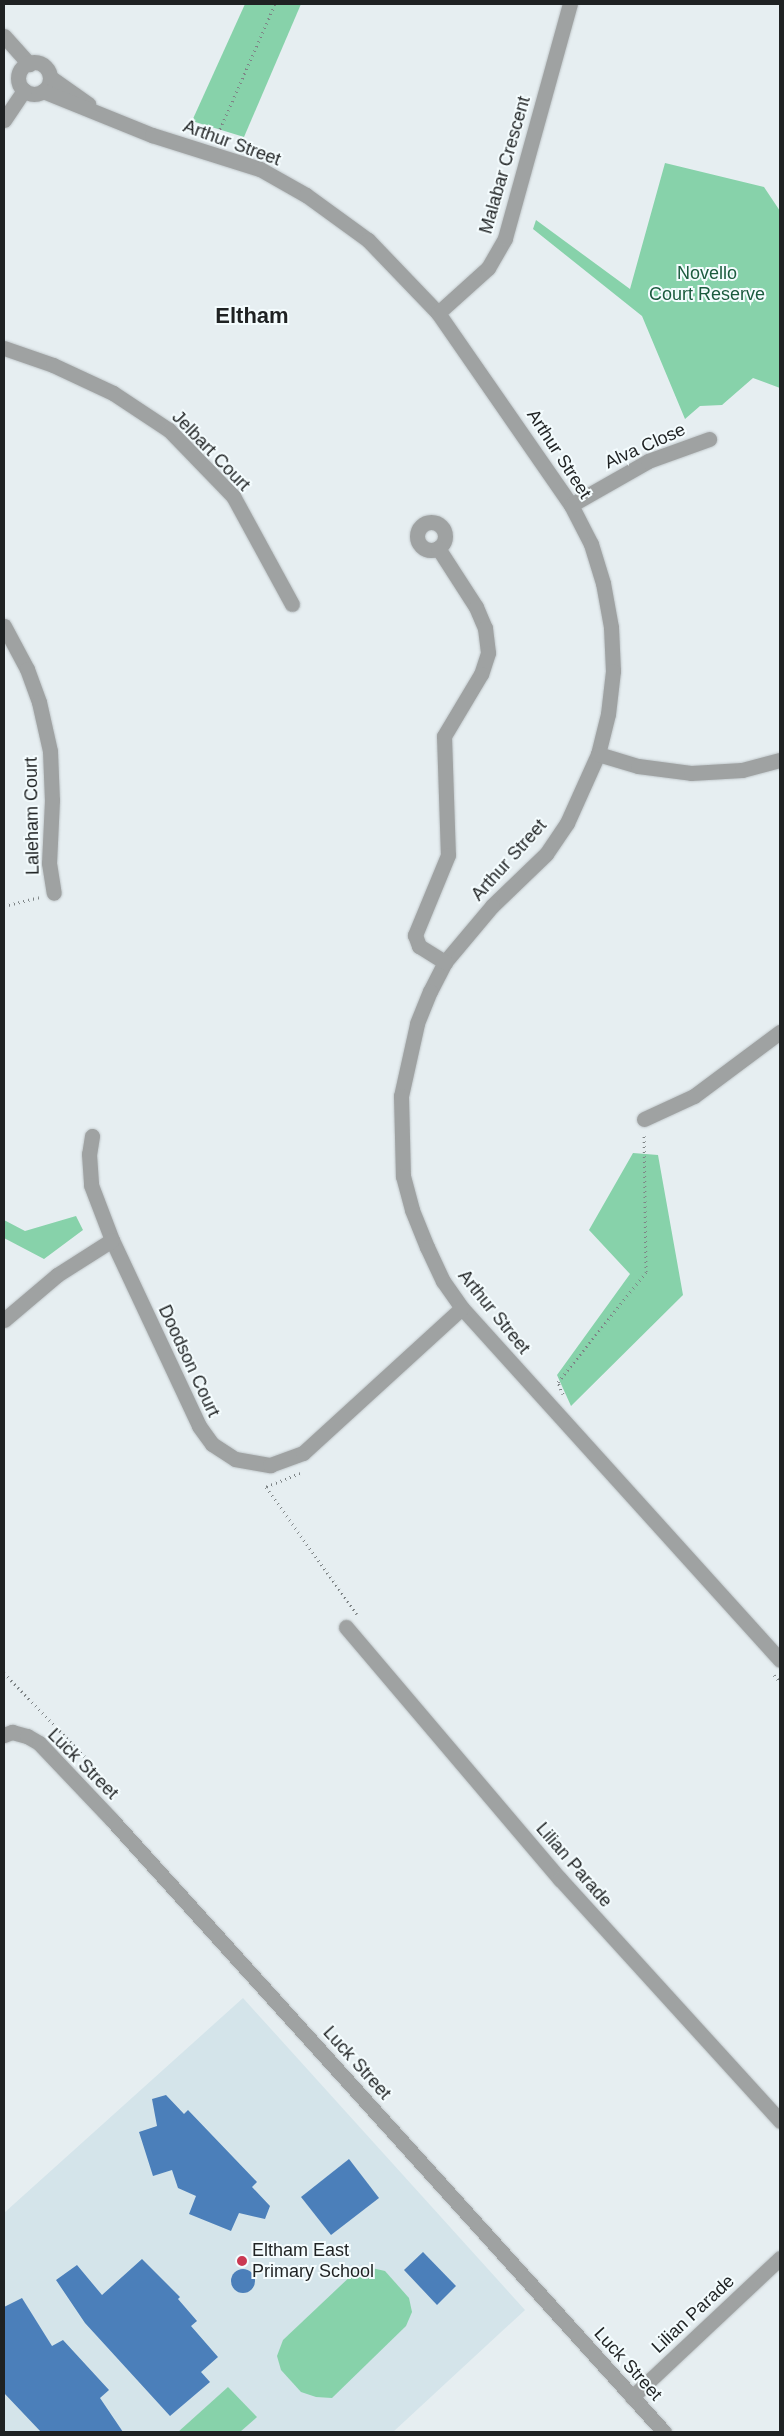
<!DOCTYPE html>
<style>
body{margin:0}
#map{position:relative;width:784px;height:2436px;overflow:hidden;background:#e6eef1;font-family:Helvetica,sans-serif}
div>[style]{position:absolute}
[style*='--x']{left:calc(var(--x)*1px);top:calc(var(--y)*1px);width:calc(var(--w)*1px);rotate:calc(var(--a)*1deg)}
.built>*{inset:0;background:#d4e4ea}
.green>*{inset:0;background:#87d2aa}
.building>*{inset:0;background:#4b7fba}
.round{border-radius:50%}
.path>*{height:3px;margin-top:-1.5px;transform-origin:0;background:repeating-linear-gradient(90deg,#7e8486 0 1px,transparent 0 5px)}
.roads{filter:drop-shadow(0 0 1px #c2c9cc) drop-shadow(0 0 1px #c2c9cc)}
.minor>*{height:15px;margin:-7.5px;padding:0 7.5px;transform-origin:7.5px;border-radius:7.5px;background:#9fa2a2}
.minor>.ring{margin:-7.5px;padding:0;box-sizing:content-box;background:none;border:15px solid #9fa2a2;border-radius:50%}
.dots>*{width:14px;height:14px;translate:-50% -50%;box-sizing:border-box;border:2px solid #f4fcfe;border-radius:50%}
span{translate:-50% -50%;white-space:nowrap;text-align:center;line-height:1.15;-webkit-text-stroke:4px #f4fcfe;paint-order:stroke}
.street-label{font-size:18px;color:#1f2223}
.park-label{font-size:18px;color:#1b5b3e}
.poi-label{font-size:18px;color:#1f2223}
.left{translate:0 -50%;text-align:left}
.district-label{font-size:22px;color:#1f2223;font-weight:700}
.frame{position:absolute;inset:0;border:5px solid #1f2223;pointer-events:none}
</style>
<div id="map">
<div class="built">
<div style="clip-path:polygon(243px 1998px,525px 2310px,393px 2432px,4px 2432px,4px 2213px)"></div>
</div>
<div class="green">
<div style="clip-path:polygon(245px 4px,301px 4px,244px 137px,192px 121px)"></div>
<div style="clip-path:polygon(665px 163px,764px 187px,780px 211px,780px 388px,753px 378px,722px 405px,700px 406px,685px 419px,642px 316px,533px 229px,536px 220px,630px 289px)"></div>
<div style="clip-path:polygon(633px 1153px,658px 1155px,683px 1295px,571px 1406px,557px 1375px,630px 1274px,589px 1230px)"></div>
<div style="clip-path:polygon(76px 1216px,83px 1230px,44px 1259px,4px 1238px,4px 1220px,25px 1231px)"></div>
<div style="clip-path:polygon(372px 2268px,385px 2271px,409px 2298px,412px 2312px,406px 2326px,332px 2398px,316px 2397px,301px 2392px,281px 2370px,277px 2356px,283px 2340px,356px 2271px)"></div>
<div style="clip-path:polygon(228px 2387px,257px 2417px,240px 2432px,178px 2432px)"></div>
</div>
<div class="building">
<div style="clip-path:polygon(166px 2095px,184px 2114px,188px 2110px,257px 2182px,252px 2187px,270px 2206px,265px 2219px,239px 2213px,231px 2231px,189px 2214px,196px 2196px,178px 2188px,172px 2170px,153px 2176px,139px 2132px,157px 2126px,152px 2099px)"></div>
<div style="clip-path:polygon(349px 2159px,379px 2198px,331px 2235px,301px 2197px)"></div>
<div style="clip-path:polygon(423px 2252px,456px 2286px,437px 2305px,404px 2270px)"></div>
<div style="clip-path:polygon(142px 2259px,180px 2297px,178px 2299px,197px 2321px,191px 2326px,218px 2357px,201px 2372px,210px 2382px,170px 2416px,85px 2323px,56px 2280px,77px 2265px,102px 2295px)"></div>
<div class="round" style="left:231px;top:2269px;width:24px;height:24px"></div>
<div style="clip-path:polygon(22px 2298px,52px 2346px,63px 2340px,109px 2390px,100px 2398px,123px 2432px,41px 2432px,4px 2393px,4px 2307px)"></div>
</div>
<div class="path">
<div style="--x:216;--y:138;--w:146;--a:-66.2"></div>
<div style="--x:4;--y:906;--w:36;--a:-14"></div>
<div style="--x:563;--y:1394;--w:13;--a:-113"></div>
<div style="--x:558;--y:1382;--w:141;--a:-51.3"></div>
<div style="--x:646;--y:1272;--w:138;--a:-90.8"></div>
<div style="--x:300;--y:1473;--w:37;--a:158"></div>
<div style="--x:266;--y:1487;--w:156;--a:54.4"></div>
<div style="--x:4;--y:1673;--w:127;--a:46"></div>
<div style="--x:92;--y:1764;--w:30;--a:60"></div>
<div style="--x:774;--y:1675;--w:9;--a:49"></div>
</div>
<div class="roads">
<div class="minor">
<div style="--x:4;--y:36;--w:38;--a:48"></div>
<div class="ring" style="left:18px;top:62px;width:17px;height:17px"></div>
<div style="--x:50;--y:77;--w:47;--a:35.4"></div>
<div style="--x:43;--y:91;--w:118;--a:22"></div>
<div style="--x:152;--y:135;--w:113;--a:17.5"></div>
<div style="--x:260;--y:169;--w:53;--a:29.5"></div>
<div style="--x:306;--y:195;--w:77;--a:36"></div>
<div style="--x:368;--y:240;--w:101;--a:46.2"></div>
<div style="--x:438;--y:313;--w:234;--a:55.3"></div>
<div style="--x:571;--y:505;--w:44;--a:62.9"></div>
<div style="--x:591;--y:544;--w:41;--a:72.9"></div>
<div style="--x:603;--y:583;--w:45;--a:79.7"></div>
<div style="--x:611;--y:627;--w:44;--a:87.4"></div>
<div style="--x:613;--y:671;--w:43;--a:96.6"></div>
<div style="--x:608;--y:714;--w:41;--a:104"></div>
<div style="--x:598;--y:754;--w:76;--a:114.2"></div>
<div style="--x:567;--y:823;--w:37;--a:124"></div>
<div style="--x:546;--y:854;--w:75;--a:136.1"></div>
<div style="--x:492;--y:906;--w:73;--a:130"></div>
<div style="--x:445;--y:962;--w:33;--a:117"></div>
<div style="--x:430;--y:991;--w:35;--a:112"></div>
<div style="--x:417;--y:1024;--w:74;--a:102.5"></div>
<div style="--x:401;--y:1096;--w:80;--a:88.6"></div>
<div style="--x:403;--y:1176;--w:35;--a:75"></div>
<div style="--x:412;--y:1210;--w:40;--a:68"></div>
<div style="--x:427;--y:1247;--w:38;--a:65"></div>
<div style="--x:443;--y:1281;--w:33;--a:55"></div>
<div style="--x:462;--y:1308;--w:474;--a:47.9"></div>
<div style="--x:4;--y:120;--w:36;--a:-56"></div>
<div style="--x:438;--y:313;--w:67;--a:-42"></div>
<div style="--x:488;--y:268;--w:34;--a:-60"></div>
<div style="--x:505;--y:238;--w:243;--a:-74.5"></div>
<div style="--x:4;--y:348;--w:52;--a:19.1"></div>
<div style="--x:53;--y:365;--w:66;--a:25"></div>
<div style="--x:113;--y:393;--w:67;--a:33.5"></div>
<div style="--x:169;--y:430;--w:92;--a:45.9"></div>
<div style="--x:233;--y:496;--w:123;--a:61.4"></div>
<div style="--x:571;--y:505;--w:89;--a:-29.7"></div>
<div style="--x:648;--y:461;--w:65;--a:-19.8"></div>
<div class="ring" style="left:417px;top:522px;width:13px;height:13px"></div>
<div style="--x:438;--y:548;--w:70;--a:57.2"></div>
<div style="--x:476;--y:607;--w:23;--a:67"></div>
<div style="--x:485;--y:628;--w:25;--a:83"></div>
<div style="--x:488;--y:653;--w:22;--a:108"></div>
<div style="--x:481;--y:674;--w:72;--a:120.8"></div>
<div style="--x:444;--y:736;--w:119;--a:88.1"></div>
<div style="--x:448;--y:855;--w:87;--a:112.4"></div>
<div style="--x:415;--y:935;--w:12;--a:70"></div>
<div style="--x:419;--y:946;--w:31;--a:32"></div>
<div style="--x:4;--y:626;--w:49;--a:61.9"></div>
<div style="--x:27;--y:669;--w:35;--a:70"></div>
<div style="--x:39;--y:702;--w:50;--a:77.3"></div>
<div style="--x:50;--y:751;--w:49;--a:87.7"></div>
<div style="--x:52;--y:800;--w:63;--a:92.7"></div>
<div style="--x:49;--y:863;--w:30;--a:81"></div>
<div style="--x:598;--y:754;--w:42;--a:16.7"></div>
<div style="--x:638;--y:766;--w:53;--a:7.5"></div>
<div style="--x:691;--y:773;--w:51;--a:-3.4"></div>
<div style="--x:742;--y:770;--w:39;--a:-15"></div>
<div style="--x:644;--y:1119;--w:55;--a:-24.7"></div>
<div style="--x:694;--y:1096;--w:107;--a:-36.7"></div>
<div style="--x:92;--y:1136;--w:18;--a:99"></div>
<div style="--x:89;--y:1154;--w:31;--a:86"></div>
<div style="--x:91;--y:1185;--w:59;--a:69.1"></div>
<div style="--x:112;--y:1240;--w:205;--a:64.9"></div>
<div style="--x:199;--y:1426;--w:22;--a:54"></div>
<div style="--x:212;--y:1444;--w:27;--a:33"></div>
<div style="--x:235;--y:1459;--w:36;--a:10"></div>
<div style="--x:270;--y:1465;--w:35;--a:-20"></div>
<div style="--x:303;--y:1453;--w:215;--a:-42.4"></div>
<div style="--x:4;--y:1320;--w:70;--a:-40.3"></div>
<div style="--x:57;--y:1275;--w:65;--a:-32.5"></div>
<div style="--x:346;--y:1627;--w:331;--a:49.7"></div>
<div style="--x:560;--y:1879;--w:327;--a:47.7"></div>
<div style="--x:4;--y:1735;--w:9;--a:-21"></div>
<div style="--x:12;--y:1732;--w:16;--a:15"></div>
<div style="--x:27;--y:1736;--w:14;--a:30"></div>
<div style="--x:39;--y:1743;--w:106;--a:46.5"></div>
<div style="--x:112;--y:1820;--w:824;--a:47.95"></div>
<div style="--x:632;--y:2397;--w:203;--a:-43.2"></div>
</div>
</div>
<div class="dots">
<div style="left:242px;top:2261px;background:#ca3952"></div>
</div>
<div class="street-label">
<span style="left:232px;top:143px;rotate:20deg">Arthur Street</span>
<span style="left:505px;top:165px;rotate:-74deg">Malabar Crescent</span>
<span style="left:645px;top:446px;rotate:-24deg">Alva Close</span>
<span style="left:211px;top:451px;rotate:46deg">Jelbart Court</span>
<span style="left:559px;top:454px;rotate:57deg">Arthur Street</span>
<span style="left:32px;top:816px;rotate:-91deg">Laleham Court</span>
<span style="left:509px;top:860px;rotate:-48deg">Arthur Street</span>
<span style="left:494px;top:1312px;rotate:51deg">Arthur Street</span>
<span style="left:189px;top:1361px;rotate:65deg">Doodson Court</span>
<span style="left:83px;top:1764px;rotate:45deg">Luck Street</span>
<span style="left:574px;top:1865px;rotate:49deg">Lilian Parade</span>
<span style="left:357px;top:2063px;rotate:48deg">Luck Street</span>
<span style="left:693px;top:2314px;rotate:-43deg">Lilian Parade</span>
<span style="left:628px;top:2364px;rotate:48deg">Luck Street</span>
</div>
<div class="park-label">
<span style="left:707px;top:284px">Novello<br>Court Reserve</span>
</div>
<div class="poi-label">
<span class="left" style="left:252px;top:2261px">Eltham East<br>Primary School</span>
</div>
<div class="district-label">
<span style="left:252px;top:316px">Eltham</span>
</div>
<div class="frame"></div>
</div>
